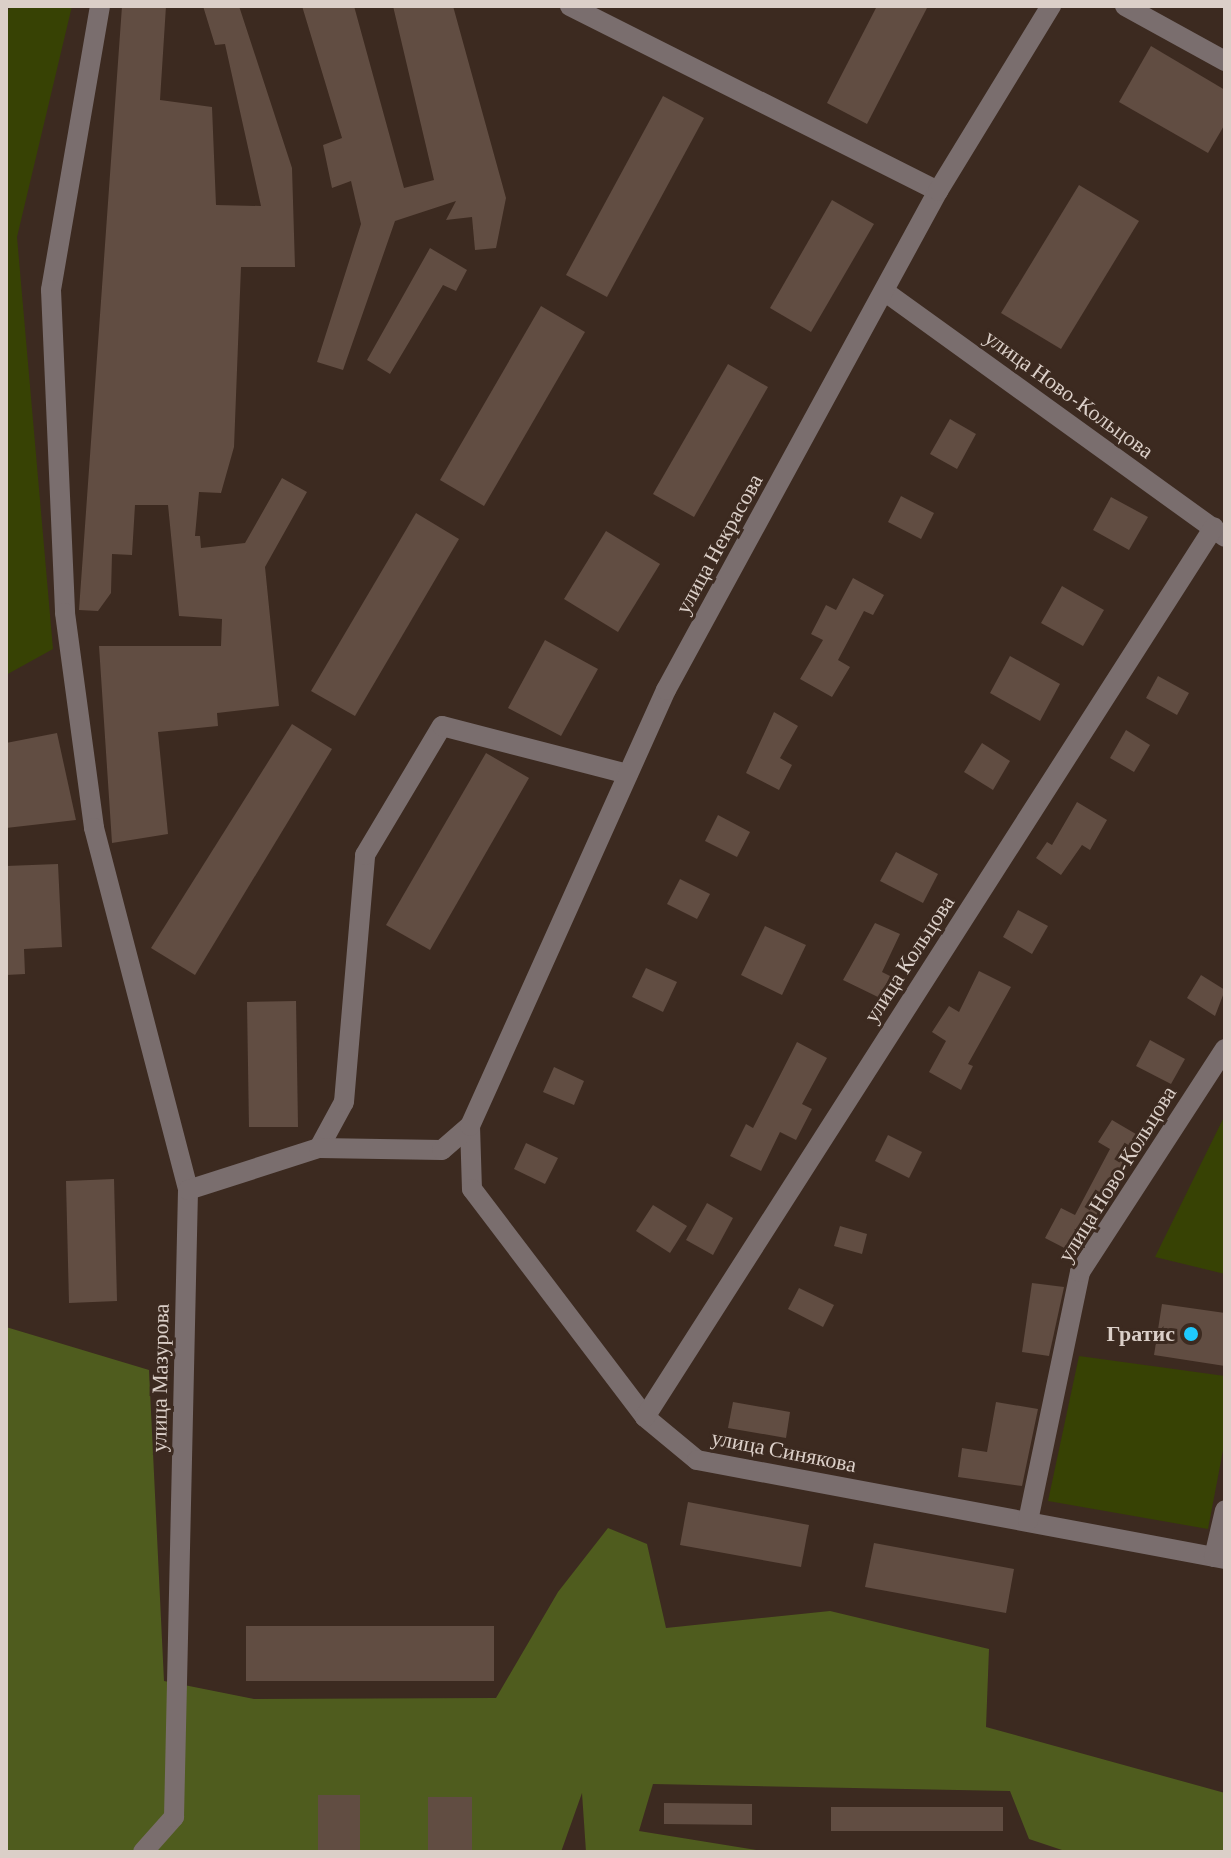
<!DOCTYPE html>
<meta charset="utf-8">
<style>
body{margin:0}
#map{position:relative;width:1231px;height:1858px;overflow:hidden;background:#3c2a20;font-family:"Crimson Pro",serif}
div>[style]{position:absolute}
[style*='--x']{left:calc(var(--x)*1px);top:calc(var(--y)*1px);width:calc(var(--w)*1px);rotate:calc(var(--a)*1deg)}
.green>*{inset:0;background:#374204}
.forest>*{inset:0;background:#4f5c1e}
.building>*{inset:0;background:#614d42}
.minor>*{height:20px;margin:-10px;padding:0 10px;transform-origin:10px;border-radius:10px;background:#7a6e6e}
.dots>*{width:22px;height:22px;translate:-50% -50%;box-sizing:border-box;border:4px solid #3c2a20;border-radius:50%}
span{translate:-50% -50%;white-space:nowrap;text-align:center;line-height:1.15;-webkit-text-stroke:6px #3c2a20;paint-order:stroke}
.street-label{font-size:22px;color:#dbcfc8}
.poi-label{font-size:22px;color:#dbcfc8;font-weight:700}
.right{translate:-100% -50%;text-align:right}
.frame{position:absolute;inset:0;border:8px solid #dbcfc8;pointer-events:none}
</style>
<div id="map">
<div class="green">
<div style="clip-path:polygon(12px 6px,72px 6px,17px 237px,53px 649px,6px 675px,6px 12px)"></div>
<div style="clip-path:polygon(1225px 1115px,1225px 1274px,1155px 1257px)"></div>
<div style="clip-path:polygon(1079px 1356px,1225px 1376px,1225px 1440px,1208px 1529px,1048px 1501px)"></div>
</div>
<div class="forest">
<div style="clip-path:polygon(6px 1327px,149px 1370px,164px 1681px,254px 1699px,496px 1698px,558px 1592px,608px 1528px,647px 1544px,666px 1628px,830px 1611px,989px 1649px,986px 1727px,1225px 1793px,1225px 1852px,1068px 1852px,1029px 1839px,1010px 1791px,653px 1784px,639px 1831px,769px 1852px,586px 1852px,582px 1793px,561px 1852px,6px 1852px)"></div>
</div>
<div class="building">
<div style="clip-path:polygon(122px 6px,166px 6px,160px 100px,212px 107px,216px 205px,261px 206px,225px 44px,215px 45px,203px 6px,239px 6px,292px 168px,295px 267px,241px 267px,234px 447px,221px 493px,199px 492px,195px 536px,200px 536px,201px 548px,245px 543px,282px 478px,307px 492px,265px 567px,279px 706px,217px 713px,218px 726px,158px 732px,168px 834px,112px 843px,99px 646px,221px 646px,222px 619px,179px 616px,168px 505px,135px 505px,132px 555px,112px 554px,111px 593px,98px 611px,79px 610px)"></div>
<div style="clip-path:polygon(302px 6px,354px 6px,404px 188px,434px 180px,393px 6px,453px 6px,506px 198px,496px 248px,475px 250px,472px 217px,446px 220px,456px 201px,395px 221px,343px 370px,317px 362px,361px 224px,351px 181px,332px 188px,323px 145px,342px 138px)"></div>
<div style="clip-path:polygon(877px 6px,928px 6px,867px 124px,827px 103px)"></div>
<div style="clip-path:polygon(1151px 46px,1225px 90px,1225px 124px,1208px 153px,1119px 102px)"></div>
<div style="clip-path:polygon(663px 96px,704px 118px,607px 297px,566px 275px)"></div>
<div style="clip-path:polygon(1079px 185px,1139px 221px,1061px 349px,1001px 313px)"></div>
<div style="clip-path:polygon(832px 200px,874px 224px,811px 332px,770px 308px)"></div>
<div style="clip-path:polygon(430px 248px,467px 270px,456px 291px,443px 285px,390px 374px,367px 360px)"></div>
<div style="clip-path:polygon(541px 306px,585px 332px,484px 506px,440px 480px)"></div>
<div style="clip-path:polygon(728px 364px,768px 387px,694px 517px,653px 494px)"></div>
<div style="clip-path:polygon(950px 419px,976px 434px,957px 469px,930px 454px)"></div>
<div style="clip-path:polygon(901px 496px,934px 513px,921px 539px,888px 522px)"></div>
<div style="clip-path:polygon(1111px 497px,1148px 517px,1129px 550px,1093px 530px)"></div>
<div style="clip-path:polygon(416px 513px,459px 539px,355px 716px,311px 691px)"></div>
<div style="clip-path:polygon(606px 531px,660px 564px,618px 632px,564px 599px)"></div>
<div style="clip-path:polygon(853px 578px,884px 595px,873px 615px,864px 611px,838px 660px,850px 667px,832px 697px,800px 679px,823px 640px,811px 634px,826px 605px,836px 610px)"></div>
<div style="clip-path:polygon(1062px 586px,1104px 610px,1083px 646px,1041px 623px)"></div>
<div style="clip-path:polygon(545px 640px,598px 669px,561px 736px,508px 708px)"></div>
<div style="clip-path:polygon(1010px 656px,1060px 684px,1040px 721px,990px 693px)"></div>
<div style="clip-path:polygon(1158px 676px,1189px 693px,1177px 715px,1146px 698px)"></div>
<div style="clip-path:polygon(774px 712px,798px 726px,780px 758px,792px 765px,779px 790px,746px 773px)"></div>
<div style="clip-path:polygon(292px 724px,332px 749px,195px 975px,151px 948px)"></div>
<div style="clip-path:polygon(1126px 730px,1150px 745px,1134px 772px,1110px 758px)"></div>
<div style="clip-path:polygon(57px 733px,76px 820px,6px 828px,6px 743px)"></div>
<div style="clip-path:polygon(982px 743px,1010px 761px,993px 790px,964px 772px)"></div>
<div style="clip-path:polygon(486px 753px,529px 778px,430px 950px,386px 925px)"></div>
<div style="clip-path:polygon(1077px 802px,1107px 820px,1090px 850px,1082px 845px,1061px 875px,1036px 858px,1047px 842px,1052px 845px)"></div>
<div style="clip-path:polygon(718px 815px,750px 832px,737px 857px,705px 841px)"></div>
<div style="clip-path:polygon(896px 852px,938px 874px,923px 903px,880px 881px)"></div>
<div style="clip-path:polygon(58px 864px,62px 947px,24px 949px,25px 974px,6px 975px,6px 866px)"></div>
<div style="clip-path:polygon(680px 879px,710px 894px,697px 919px,667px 904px)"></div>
<div style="clip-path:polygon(1018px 910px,1048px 926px,1032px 954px,1003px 937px)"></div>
<div style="clip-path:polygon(875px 923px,900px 934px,882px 972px,890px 976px,880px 998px,843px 980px)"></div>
<div style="clip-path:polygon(765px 926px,806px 945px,782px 995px,741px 975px)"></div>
<div style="clip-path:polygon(646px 968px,677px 982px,663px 1012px,632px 997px)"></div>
<div style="clip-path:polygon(979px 971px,1011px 987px,968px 1064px,973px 1066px,961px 1090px,929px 1072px,946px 1041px,932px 1032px,949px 1006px,959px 1012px)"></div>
<div style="clip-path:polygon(1201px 975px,1225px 990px,1215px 1016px,1187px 998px)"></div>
<div style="clip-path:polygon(296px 1001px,298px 1127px,249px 1127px,247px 1002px)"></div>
<div style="clip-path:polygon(1150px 1040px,1185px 1059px,1171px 1084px,1136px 1066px)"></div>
<div style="clip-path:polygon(797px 1042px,827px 1058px,802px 1104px,812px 1109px,796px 1140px,780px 1132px,761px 1171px,730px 1156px,746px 1124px,753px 1128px)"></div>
<div style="clip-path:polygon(554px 1067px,584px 1081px,574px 1105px,543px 1092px)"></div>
<div style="clip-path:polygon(1112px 1120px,1141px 1137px,1110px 1186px,1116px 1190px,1109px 1204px,1076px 1254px,1045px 1238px,1061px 1208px,1075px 1215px,1110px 1149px,1098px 1142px)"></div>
<div style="clip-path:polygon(888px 1135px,922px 1152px,909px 1178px,875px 1161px)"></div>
<div style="clip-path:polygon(526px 1143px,558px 1158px,545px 1184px,514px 1169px)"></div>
<div style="clip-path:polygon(114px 1179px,117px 1301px,69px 1303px,66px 1181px)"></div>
<div style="clip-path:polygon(707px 1203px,733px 1218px,713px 1255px,686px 1240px)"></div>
<div style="clip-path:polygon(653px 1205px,687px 1226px,670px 1253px,636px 1231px)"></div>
<div style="clip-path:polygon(840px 1226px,867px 1234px,862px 1254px,834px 1246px)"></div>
<div style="clip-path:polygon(1032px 1283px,1064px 1287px,1049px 1356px,1022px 1352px)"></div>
<div style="clip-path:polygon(799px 1288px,834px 1305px,823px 1327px,788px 1309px)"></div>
<div style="clip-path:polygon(1162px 1304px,1225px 1313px,1225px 1366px,1154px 1355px)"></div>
<div style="clip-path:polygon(733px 1402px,790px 1412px,786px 1438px,728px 1428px)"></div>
<div style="clip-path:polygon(996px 1402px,1038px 1409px,1022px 1486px,958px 1477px,962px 1448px,987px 1452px)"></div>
<div style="clip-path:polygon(688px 1502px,809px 1525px,801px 1567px,680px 1545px)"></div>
<div style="clip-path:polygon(874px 1543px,1014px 1569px,1006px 1613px,865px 1587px)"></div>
<div style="clip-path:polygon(246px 1626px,494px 1626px,494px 1681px,246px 1681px)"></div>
<div style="clip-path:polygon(318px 1795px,360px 1795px,360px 1852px,318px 1852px)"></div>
<div style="clip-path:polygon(428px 1797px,472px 1797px,472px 1852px,428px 1852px)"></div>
<div style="clip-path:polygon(664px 1803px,752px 1804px,752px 1825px,664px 1824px)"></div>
<div style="clip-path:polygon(831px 1807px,1003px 1807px,1003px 1831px,831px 1831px)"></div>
</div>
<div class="minor">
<div style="--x:100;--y:6;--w:288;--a:99.8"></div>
<div style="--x:51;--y:290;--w:323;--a:87.5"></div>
<div style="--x:65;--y:613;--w:217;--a:82.3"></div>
<div style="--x:94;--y:828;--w:374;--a:75.4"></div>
<div style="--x:570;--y:6;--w:412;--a:26.7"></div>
<div style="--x:1125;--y:6;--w:114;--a:28.8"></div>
<div style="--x:884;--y:291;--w:420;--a:35.8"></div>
<div style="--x:470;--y:1126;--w:63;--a:88.2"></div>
<div style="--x:472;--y:1189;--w:286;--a:52.8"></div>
<div style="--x:645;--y:1417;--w:67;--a:39.6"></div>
<div style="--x:697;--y:1460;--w:537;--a:10.62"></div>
<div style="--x:319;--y:1148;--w:52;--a:-61.5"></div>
<div style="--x:344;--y:1102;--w:248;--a:-85.1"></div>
<div style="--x:365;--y:855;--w:150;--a:-59.2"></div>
<div style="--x:442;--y:726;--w:192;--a:14.5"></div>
<div style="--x:645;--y:1417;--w:1056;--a:-57.41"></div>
<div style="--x:1028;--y:1521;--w:254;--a:-78.2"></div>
<div style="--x:1080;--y:1272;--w:266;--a:-57"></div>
<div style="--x:1214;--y:1557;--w:48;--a:-76.8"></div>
<div style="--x:143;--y:1852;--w:47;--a:-48.5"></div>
<div style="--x:174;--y:1817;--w:627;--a:-88.72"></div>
<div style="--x:188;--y:1190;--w:138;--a:-17.8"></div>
<div style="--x:319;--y:1148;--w:123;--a:0.9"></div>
<div style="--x:442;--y:1150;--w:37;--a:-41"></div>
<div style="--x:470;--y:1126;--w:478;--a:-65.8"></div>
<div style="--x:666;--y:690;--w:568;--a:-61.41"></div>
<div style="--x:938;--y:191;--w:217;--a:-58.6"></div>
</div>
<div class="dots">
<div style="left:1191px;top:1334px;background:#1fc9fd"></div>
</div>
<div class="street-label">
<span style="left:1069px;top:394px;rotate:36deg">улица Ново-Кольцова</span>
<span style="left:719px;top:544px;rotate:-61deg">улица Некрасова</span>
<span style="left:909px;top:959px;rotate:-57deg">улица Кольцова</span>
<span style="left:1117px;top:1174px;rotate:-58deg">улица Ново-Кольцова</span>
<span style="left:160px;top:1378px;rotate:-89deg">улица Мазурова</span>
<span style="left:784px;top:1451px;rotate:11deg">улица Синякова</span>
</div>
<div class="poi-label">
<span class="right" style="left:1175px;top:1334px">Гратис</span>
</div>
<div class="frame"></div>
</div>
